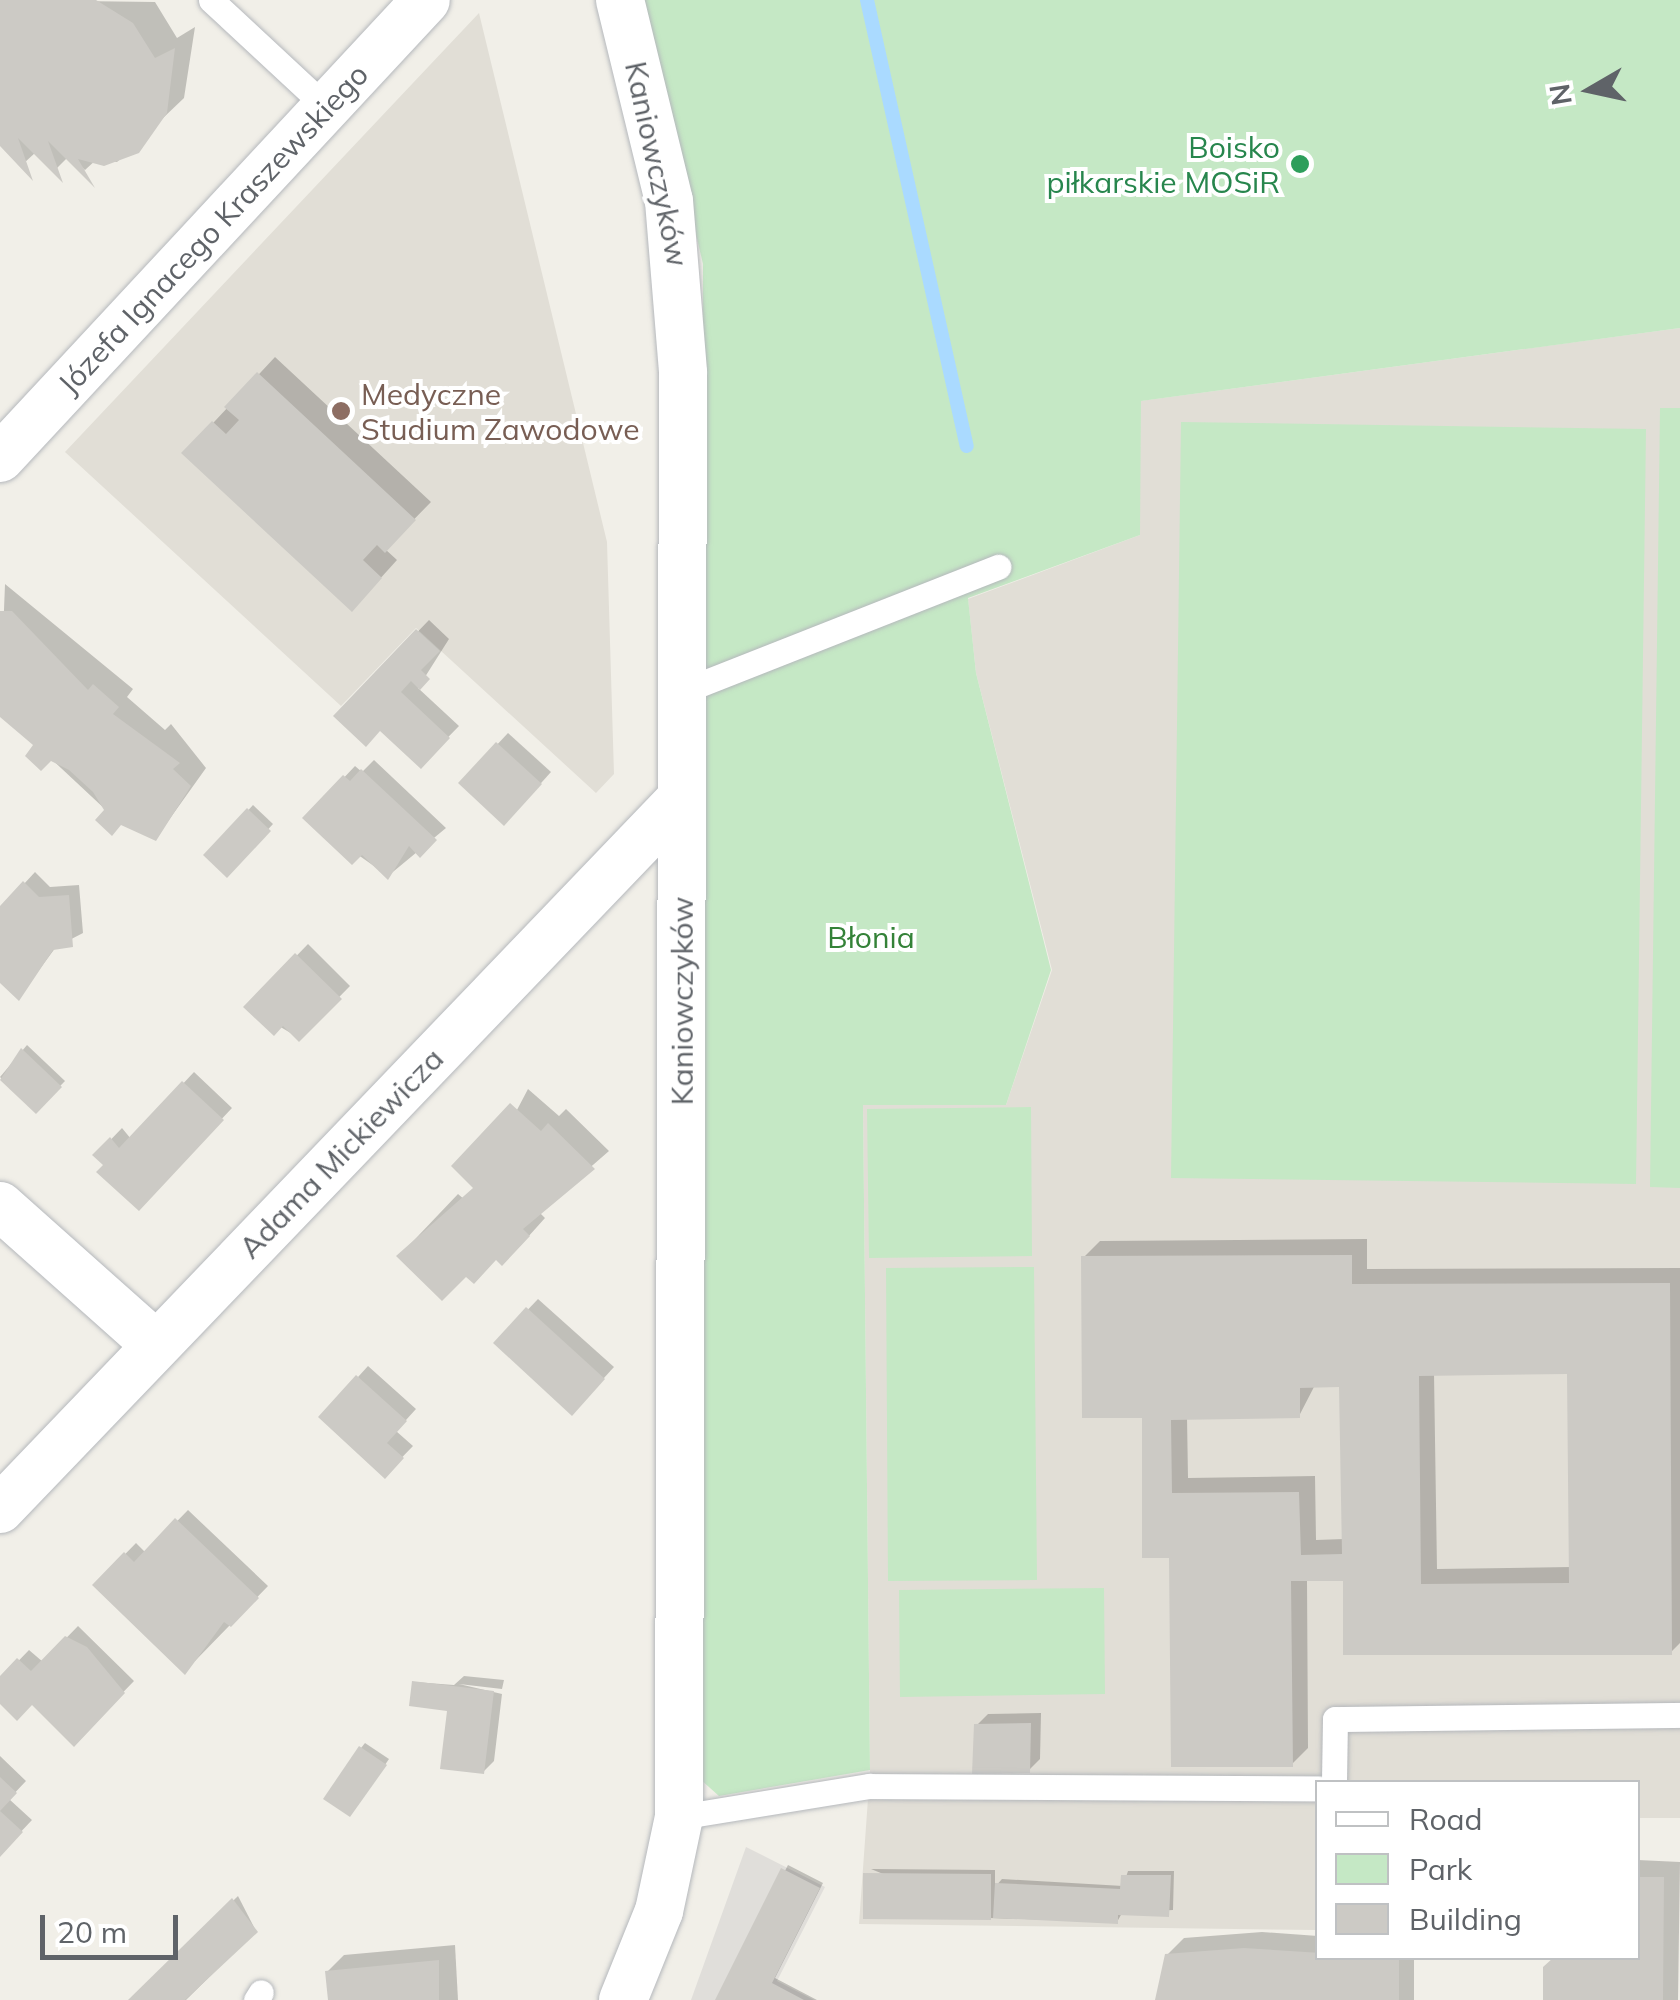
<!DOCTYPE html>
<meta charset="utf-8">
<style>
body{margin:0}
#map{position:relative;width:1680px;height:2000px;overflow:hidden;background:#f1efe8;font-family:Mulish,sans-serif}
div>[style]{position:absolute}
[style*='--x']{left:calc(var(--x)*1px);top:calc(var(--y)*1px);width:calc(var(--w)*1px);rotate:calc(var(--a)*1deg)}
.industrial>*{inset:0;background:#e0deda}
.education>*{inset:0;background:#e1ded6}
.green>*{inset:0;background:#c5e8c5}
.shadow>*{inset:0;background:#0003}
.stream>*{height:14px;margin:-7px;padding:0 7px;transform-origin:7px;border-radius:7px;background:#aadaff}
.building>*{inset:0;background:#cccac5}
.roads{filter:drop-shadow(0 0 2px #b5b8bc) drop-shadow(0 0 2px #b5b8bc)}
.lane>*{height:25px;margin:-12.5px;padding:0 12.5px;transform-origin:12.5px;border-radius:12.5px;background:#fff}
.street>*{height:48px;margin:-24px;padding:0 24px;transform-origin:24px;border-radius:24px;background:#fff}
.dots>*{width:28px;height:28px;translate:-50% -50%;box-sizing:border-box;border:5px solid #fff;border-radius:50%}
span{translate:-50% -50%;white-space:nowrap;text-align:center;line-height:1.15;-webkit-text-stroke:8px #fff;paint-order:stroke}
.leisure-label{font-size:30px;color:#27864d}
.right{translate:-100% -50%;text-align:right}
.street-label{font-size:30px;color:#5f6368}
.education-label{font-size:30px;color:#785e54}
.left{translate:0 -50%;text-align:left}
.park-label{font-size:30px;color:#348238}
.legend{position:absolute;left:1315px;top:1780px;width:325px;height:180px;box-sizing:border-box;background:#fff;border:2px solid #bfc1c3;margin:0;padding:12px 18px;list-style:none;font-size:30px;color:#5f6368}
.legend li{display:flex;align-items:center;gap:20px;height:50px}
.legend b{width:50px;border:2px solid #bfc1c3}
.north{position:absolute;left:1540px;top:40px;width:100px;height:100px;-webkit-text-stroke:8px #fff;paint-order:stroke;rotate:261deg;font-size:28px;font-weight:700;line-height:40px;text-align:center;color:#5f6368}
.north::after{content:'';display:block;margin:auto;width:35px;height:45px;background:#5f6368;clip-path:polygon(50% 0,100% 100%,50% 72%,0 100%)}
.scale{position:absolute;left:40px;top:1915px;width:138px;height:45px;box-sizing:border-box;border:5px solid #5f6368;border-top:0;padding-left:12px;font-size:30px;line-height:35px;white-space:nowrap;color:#5f6368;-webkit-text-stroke:8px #fff;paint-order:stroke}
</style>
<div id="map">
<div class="industrial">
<div style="clip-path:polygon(746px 1847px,825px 1887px,777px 1981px,814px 2000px,691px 2000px)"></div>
</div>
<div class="education">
<div style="clip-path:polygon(479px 13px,607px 542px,614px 774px,596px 793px,416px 628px,341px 706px,65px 452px)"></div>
<div style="clip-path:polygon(1680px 328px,1680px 1818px,1638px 1818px,1638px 1782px,1318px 1782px,1317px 1930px,859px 1924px,870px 1771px,863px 1105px,1006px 1105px,1052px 970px,976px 673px,968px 599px,1140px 535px,1140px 401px)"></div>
</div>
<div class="green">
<div style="clip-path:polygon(641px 0,1680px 0,1680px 328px,1141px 401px,1140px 535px,968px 598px,976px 673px,1051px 970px,1006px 1105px,863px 1105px,870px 1770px,719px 1796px,700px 1779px,703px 264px)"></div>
<div style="clip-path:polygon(1660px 408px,1680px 408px,1680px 1188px,1650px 1187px)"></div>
<div style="clip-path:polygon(1181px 422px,1646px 429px,1636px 1184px,1171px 1178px)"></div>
<div style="clip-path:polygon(1031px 1107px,1032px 1256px,869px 1258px,867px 1109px)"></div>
<div style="clip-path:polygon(1034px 1267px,1037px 1580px,888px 1581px,886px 1268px)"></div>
<div style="clip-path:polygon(1104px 1588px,1105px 1694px,900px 1697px,899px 1590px)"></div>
</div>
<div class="shadow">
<div style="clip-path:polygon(0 0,155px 2px,177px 38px,195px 27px,184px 98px,117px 162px,97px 159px,85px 170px,69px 156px,55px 170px,36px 152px,23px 164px,0 143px)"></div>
<div style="clip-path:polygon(275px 357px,431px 502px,385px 549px,397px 560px,368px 592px,185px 453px)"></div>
<div style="clip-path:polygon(5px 584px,133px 689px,127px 697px,165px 730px,171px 724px,206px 768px,156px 838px,107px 811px,0 711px)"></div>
<div style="clip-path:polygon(429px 620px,449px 639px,418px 688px,459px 726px,420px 766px,350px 702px)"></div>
<div style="clip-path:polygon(508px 733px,551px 772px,515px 812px,461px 783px)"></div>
<div style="clip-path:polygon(374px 760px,446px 828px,388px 876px,306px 818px,355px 766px,362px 772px)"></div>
<div style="clip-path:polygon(253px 805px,273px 824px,227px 874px,207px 855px)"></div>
<div style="clip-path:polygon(35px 872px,50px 887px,79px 885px,83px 933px,56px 947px,19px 997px,0 975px,0 910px)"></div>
<div style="clip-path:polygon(308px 944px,350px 986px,299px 1038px,247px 1007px)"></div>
<div style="clip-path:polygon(27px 1045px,65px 1081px,36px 1111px,0 1077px)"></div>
<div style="clip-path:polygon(194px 1072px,232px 1108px,139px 1207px,96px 1155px,122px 1128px,131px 1139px)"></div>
<div style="clip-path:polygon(528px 1089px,559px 1116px,566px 1109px,609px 1151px,539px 1212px,545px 1218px,519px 1247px,466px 1274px,399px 1256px,458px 1194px,465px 1200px,476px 1188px)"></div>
<div style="clip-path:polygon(evenodd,1367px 1239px,1367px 1269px,1680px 1268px,1680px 1643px,1671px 1652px,1345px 1578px,1307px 1579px,1308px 1748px,1292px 1764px,1172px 1555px,1144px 1415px,1084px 1257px,1100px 1241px,1367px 1239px,1570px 1371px,1571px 1567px,1437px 1569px,1434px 1373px,1570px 1371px,1367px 1239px,1315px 1385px,1342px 1385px,1344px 1539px,1316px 1540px,1315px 1476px,1188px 1478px,1187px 1417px,1299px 1416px,1315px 1385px)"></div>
<div style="clip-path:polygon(538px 1299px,614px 1367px,582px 1402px,496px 1343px)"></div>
<div style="clip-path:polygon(368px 1366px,416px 1409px,396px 1431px,413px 1446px,385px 1475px,358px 1377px)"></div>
<div style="clip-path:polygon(188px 1510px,268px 1586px,195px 1661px,95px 1585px,136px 1543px,146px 1553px)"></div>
<div style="clip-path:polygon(78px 1626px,134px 1681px,74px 1743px,32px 1702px,0 1701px,0 1680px,29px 1650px,43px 1662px)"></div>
<div style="clip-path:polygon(464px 1676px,504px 1680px,502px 1689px,459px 1684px,502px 1694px,494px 1761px,483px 1772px,450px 1708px,415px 1682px,454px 1685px)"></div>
<div style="clip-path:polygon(1041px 1713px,1040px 1759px,1029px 1770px,977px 1725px,988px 1714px)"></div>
<div style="clip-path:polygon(365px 1743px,389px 1759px,355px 1809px,361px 1748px)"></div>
<div style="clip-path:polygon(0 1756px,26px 1781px,9px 1799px,32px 1820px,0 1854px)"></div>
<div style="clip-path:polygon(1638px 1860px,1680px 1862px,1678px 2000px,1545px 2000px,1555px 1958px,1638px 1958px)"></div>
<div style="clip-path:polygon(788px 1865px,823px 1883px,775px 1978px,817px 2000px,718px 2000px)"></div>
<div style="clip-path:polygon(871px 1869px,995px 1870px,995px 1887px,1002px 1879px,1123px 1886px,1128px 1871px,1174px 1871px,1173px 1910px,1122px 1913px,1117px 1922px,990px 1918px)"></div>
<div style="clip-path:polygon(238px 1896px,256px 1931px,186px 2000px,132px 2000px)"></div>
<div style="clip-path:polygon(1262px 1932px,1318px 1936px,1318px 1958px,1414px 1958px,1414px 2000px,1161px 2000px,1167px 1955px,1184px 1938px)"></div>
<div style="clip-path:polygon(455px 1945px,458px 2000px,329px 2000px,327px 1972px,344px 1955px)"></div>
</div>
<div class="stream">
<div style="--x:867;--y:0;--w:457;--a:77.4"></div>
</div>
<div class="building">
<div style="clip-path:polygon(0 0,96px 0,133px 23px,155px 58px,175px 48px,167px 113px,139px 153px,104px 166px,78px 159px,95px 188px,48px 141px,63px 183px,18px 138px,33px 181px,0 146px)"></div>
<div style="clip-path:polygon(257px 372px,416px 520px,385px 553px,377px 545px,363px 560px,382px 578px,352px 612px,181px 453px,212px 421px,226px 434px,239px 420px,224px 407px)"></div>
<div style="clip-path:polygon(0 611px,12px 611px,88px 690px,93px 684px,119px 707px,113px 714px,180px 763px,173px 769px,191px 786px,156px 841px,121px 825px,112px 836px,95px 820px,104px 810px,93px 792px,69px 770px,51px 761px,41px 771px,25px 756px,33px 745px,0 717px)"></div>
<div style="clip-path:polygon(416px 629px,440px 651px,421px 670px,430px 679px,420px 690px,411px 681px,401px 692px,450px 738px,421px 769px,380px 731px,366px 747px,333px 716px)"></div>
<div style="clip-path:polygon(496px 742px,542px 784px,504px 826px,458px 783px)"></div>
<div style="clip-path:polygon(361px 769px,437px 840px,420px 858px,409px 846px,388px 880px,362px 855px,352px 865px,302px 818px,343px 775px,350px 781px)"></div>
<div style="clip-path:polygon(247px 808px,271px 831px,227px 878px,203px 855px)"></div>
<div style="clip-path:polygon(23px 881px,39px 897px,69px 895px,73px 947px,53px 950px,19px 1001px,0 983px,0 906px)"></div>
<div style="clip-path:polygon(295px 953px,342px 999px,299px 1042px,283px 1026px,274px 1036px,243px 1007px)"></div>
<div style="clip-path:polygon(21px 1048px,62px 1087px,36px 1114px,0 1080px)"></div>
<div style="clip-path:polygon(182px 1081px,224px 1120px,139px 1211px,96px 1172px,103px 1165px,92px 1155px,110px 1137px,119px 1148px)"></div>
<div style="clip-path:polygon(510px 1103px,541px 1131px,548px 1123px,595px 1169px,523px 1229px,530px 1236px,502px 1266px,496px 1260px,474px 1284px,466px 1277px,442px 1301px,396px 1256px,473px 1188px,451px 1166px)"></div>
<div style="clip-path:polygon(evenodd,1352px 1255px,1352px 1284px,1670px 1283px,1672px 1655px,1343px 1655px,1343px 1581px,1291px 1581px,1293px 1767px,1171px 1767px,1169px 1558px,1142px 1558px,1142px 1418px,1082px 1418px,1081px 1256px,1352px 1255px,1567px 1374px,1569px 1583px,1421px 1584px,1419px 1376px,1567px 1374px,1352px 1255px,1339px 1387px,1342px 1554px,1301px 1555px,1299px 1492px,1172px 1493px,1171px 1420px,1300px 1418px,1300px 1388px,1339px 1387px)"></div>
<div style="clip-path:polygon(526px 1307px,605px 1379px,572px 1416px,493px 1343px)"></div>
<div style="clip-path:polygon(356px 1375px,407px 1421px,387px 1443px,404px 1458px,385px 1479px,318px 1417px)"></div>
<div style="clip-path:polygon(175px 1518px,259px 1598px,231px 1627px,224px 1622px,185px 1675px,92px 1585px,124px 1552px,134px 1562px)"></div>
<div style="clip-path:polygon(65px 1636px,87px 1647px,125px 1693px,74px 1747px,32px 1705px,17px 1721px,0 1704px,0 1676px,17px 1658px,31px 1671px)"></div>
<div style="clip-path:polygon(412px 1681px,494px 1691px,484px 1774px,440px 1769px,447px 1711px,409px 1706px)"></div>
<div style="clip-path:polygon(1031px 1723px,1030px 1773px,972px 1774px,974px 1724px)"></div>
<div style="clip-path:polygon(359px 1746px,387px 1765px,350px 1817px,323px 1799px)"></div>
<div style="clip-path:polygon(0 1777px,17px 1793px,0 1811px,23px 1832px,0 1857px)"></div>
<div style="clip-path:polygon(781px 1868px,820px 1888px,772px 1983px,804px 2000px,715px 2000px)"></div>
<div style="clip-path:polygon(863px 1873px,991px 1874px,991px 1920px,863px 1919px)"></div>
<div style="clip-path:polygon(1121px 1875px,1171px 1875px,1169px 1917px,1118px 1915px,1118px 1924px,993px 1918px,995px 1883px,1120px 1889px)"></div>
<div style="clip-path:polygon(1638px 1877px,1664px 1877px,1663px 2000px,1543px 2000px,1543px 1967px,1553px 1958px,1638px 1958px)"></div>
<div style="clip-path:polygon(232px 1898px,258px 1932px,185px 2000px,128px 2000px)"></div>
<div style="clip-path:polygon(1244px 1948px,1399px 1958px,1399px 2000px,1155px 2000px,1165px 1954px)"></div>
<div style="clip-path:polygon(439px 1960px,439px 2000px,328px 2000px,325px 1971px)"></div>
</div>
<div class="roads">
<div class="lane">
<div style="--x:211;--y:0;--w:157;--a:42.9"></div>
<div style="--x:683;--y:691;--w:339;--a:-21.5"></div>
<div style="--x:1334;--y:1782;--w:63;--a:-89.1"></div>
<div style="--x:1335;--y:1719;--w:345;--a:-0.7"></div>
<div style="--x:679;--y:1817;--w:193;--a:-9.3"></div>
<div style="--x:869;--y:1786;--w:449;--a:0.3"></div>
<div style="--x:256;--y:2000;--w:9;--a:-58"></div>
</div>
<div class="street">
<div style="--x:620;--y:0;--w:207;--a:76.3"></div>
<div style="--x:669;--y:201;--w:173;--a:85.3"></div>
<div style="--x:683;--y:373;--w:1444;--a:90.16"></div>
<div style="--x:679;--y:1817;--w:96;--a:102"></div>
<div style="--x:659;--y:1911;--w:96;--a:112"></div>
<div style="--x:0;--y:458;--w:625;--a:-47.07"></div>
<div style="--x:0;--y:1206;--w:209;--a:41.7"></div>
<div style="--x:0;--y:1509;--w:985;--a:-46.19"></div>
</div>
</div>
<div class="dots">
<div style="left:1300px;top:164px;background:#2e9e5b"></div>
<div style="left:341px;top:411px;background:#8d6e63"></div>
</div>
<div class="leisure-label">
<span class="right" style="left:1280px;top:164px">Boisko<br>piłkarskie MOSiR</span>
</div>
<div class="street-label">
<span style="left:657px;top:164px;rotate:78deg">Kaniowczyków</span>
<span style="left:213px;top:229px;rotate:-47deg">Józefa Ignacego Kraszewskiego</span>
<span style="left:682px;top:1001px;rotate:-90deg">Kaniowczyków</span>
<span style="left:341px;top:1153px;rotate:-46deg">Adama Mickiewicza</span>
</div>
<div class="education-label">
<span class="left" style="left:361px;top:411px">Medyczne<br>Studium Zawodowe</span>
</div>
<div class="park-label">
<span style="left:871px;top:937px">Błonia</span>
</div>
<ul class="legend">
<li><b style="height:12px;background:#fff"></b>Road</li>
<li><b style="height:28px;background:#c5e8c5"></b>Park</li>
<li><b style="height:28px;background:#cccac5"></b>Building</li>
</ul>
<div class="north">N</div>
<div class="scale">20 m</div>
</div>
